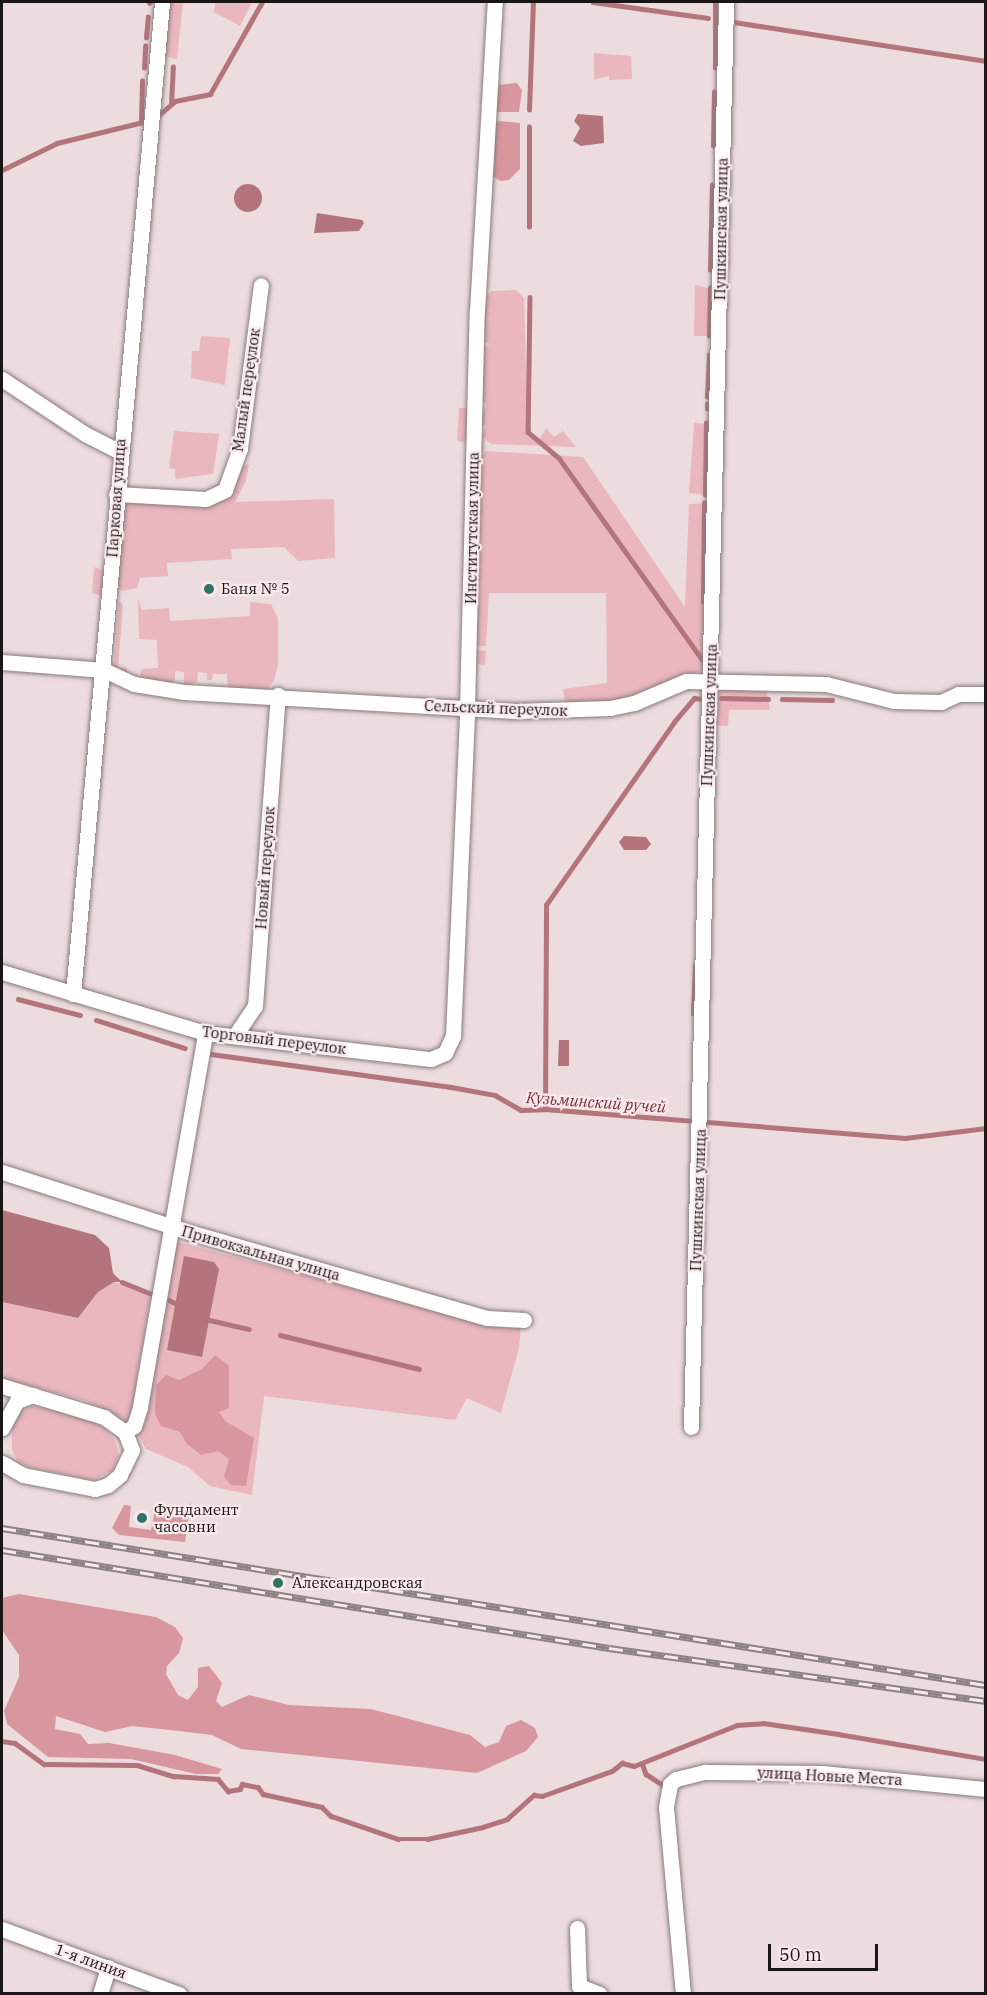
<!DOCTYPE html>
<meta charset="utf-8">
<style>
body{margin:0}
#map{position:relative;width:987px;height:1995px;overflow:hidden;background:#ecdcdd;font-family:"IBM Plex Serif",serif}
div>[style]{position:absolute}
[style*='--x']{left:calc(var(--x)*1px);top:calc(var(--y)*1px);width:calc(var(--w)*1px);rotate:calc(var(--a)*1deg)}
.green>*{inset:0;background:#e9b7bd}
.forest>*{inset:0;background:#d8969e}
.water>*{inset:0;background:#b3747c}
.round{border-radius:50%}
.stream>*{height:4.5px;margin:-2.25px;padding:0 2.25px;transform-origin:2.25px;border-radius:2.25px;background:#b3747c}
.roads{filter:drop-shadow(0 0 2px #887a7b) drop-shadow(0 0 2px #887a7b)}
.street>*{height:15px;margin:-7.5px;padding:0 7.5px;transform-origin:7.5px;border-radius:7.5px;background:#fff}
.rail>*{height:7px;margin-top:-3.5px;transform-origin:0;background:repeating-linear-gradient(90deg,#f9e9ea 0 14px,#8d8283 0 28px);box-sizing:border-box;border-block:2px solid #8d8283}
.dots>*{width:16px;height:16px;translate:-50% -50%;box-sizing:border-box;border:3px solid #f9e9ea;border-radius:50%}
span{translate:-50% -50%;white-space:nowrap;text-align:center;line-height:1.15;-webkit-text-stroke:4.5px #f9e9ea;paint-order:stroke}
.street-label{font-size:15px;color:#1b1616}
.poi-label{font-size:15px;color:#1b1616}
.left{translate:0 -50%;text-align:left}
.water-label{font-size:16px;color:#7d2e3d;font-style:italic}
.frame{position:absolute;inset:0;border:3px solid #1b1616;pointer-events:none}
.scale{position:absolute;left:768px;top:1944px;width:110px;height:27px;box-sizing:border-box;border:3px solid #1b1616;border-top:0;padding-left:8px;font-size:18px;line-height:21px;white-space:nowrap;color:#1b1616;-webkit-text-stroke:4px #f9e9ea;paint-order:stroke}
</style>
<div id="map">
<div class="green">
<div style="clip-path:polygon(167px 2px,183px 2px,177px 59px,163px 56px)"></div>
<div style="clip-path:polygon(215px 2px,252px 2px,240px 26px,214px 12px)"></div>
<div style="clip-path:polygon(594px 53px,631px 56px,632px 79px,609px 80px,609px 76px,594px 80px)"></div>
<div style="clip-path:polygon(695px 285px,712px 289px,710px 336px,694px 336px)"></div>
<div style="clip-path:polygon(516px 290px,524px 298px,528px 437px,540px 438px,546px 428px,554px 437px,563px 431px,576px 447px,491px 444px,482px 437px,486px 425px,481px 425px,482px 408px,486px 409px,486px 402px,482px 401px,480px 385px,481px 344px,488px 347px,489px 343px,483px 341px,485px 298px,492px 291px)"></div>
<div style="clip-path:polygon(201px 336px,230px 338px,225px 385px,191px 378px,192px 351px,199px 351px)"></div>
<div style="clip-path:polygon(459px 408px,468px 408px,470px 438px,465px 442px,457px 441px)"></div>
<div style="clip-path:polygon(694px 423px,711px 424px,707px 495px,689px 493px)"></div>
<div style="clip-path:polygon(174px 431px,219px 434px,213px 474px,175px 479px,175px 469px,169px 468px)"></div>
<div style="clip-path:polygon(486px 451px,583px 457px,685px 607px,689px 504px,708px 503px,705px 669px,623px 701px,566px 706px,563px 689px,607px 683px,606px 593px,489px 593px,486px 646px,475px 646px,475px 650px,486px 651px,485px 665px,473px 664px,478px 460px)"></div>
<div style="clip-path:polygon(246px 464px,249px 465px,246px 481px,235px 502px,334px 499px,335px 558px,298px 561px,284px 547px,231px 549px,232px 559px,167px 563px,168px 576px,140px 578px,137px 588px,122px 591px,117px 587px,121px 504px,133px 499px,209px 503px)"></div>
<div style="clip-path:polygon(94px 567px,105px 571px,102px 596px,92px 593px)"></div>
<div style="clip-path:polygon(138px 599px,142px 610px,169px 608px,170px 621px,250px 616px,250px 602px,271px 604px,278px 618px,278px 665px,274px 681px,267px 689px,228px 688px,227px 674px,213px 674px,212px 680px,207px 680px,207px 673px,198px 672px,197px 682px,190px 685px,184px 684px,184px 672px,175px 671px,175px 680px,170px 683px,140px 680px,141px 669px,158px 668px,157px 640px,139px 639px)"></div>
<div style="clip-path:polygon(119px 601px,123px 605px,118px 668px,127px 668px,127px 673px,114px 669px)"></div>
<div style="clip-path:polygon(717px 688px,766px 688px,770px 710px,729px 710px,728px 726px,718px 726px,714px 723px)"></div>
<div style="clip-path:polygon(175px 1241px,482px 1323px,521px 1325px,519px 1348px,501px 1413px,467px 1398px,455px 1420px,264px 1396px,252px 1495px,210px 1486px,188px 1467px,146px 1449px,138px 1434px,145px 1424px)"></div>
<div style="clip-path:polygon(114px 1282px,151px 1294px,130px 1420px,127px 1422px,86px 1401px,2px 1378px,2px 1302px,78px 1318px,98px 1292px)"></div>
<div style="clip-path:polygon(31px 1406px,79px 1414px,105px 1428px,115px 1440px,119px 1455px,113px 1470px,93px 1480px,28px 1467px,17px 1461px,12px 1449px,12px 1428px,21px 1411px)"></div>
</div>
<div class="forest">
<div style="clip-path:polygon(517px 83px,522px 90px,519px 112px,494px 112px,496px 85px)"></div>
<div style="clip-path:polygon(500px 121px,520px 123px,520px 169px,509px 180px,501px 181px,491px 176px,493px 123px)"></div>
<div style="clip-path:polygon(215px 1355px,229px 1366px,229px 1408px,219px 1412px,225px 1421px,254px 1438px,246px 1486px,231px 1485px,224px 1477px,229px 1459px,218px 1451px,201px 1455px,187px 1444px,180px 1432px,161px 1426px,155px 1414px,156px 1385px,166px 1375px,179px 1380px,202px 1369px)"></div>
<div style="clip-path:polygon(191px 1503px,185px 1542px,119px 1535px,112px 1528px,124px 1505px,131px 1506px,129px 1527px,151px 1530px,155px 1510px,179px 1512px)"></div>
<div style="clip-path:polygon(19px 1594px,156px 1617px,175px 1627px,183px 1638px,179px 1653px,167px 1666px,166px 1674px,178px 1695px,188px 1700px,198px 1687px,198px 1668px,209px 1666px,222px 1683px,216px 1701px,222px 1707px,249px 1695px,289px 1705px,371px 1709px,470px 1735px,485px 1747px,499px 1742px,506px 1726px,521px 1720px,535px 1728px,538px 1737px,526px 1751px,477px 1773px,241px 1749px,212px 1735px,179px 1731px,132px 1726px,105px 1732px,56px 1716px,55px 1729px,80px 1734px,88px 1744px,109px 1743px,175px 1755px,222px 1769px,218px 1774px,196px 1774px,131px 1759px,48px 1757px,7px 1724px,4px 1711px,19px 1677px,19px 1655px,2px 1630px,2px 1598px)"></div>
</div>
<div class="water">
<div style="clip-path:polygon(578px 114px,603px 116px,604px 143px,581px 146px,573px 141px,580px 128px,574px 121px)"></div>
<div class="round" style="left:234px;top:184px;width:28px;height:28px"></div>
<div style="clip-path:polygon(317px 213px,362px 220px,364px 223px,359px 231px,314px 233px)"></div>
<div style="clip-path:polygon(624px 836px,646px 837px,651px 844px,646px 850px,624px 850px,619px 842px)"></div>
<div style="clip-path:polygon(559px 1040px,569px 1040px,569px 1066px,558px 1066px)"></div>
<div style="clip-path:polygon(2px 1210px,95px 1235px,109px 1248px,113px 1273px,122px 1282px,114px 1282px,98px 1292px,78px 1318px,2px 1302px)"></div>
<div style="clip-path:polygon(184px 1256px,214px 1262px,219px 1269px,202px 1357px,167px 1350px)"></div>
</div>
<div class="stream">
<div style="--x:593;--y:2;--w:116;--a:7.9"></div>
<div style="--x:149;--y:3;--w:1;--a:-45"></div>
<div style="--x:734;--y:22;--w:255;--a:8.8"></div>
<div style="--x:146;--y:38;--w:21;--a:-85"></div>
<div style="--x:144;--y:68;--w:22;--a:-87"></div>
<div style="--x:715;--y:68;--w:66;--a:-90"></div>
<div style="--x:171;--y:103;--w:36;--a:-87"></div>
<div style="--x:529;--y:110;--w:108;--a:-87.9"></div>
<div style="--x:159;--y:115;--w:21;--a:-41"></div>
<div style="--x:175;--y:101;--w:36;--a:-11"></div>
<div style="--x:210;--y:94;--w:106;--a:-60.5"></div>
<div style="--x:141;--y:123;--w:42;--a:-88.6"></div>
<div style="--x:713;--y:146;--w:54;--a:-88.9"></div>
<div style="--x:2;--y:170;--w:61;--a:-26.1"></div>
<div style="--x:57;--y:143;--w:89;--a:-13.7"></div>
<div style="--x:529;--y:227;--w:100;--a:-90"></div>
<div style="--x:710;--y:270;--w:85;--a:-88.7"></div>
<div style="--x:530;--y:297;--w:135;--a:90.8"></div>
<div style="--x:528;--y:432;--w:40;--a:40"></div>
<div style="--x:559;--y:458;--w:247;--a:54.6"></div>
<div style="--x:709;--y:336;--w:48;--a:-88.8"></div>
<div style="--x:707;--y:397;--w:42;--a:-87.3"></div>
<div style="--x:707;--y:409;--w:5;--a:-90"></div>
<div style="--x:705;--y:495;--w:72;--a:-89.2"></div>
<div style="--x:703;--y:602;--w:99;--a:-89.4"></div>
<div style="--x:721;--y:698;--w:47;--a:1.2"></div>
<div style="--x:782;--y:699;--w:50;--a:1.1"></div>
<div style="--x:18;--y:999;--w:64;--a:14.5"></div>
<div style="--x:693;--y:1014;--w:48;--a:-87.6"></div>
<div style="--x:96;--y:1020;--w:93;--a:17.5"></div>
<div style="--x:211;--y:1054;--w:242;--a:7.8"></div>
<div style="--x:451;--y:1087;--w:45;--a:10.3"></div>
<div style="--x:495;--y:1095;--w:30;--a:30"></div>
<div style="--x:521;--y:1110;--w:24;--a:-2"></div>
<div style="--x:545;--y:1109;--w:361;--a:4.6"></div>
<div style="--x:905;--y:1138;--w:82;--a:-7"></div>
<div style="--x:545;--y:1109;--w:204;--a:-89.7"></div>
<div style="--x:546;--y:905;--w:223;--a:-55"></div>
<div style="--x:674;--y:722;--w:31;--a:-50"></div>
<div style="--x:694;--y:698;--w:9;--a:6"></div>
<div style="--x:122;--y:1282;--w:31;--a:22"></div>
<div style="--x:169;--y:1300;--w:11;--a:27"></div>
<div style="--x:205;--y:1319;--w:45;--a:12.8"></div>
<div style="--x:280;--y:1335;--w:143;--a:13.7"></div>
<div style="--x:2;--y:1741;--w:13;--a:9"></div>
<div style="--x:15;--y:1743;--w:36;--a:36"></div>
<div style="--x:44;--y:1764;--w:93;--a:0.6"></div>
<div style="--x:137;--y:1765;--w:39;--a:17"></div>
<div style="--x:174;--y:1776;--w:44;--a:3.9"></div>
<div style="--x:218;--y:1779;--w:16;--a:50"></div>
<div style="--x:228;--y:1791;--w:12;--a:-9"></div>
<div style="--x:240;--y:1789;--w:5;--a:-68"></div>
<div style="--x:242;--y:1784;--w:16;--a:11"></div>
<div style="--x:258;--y:1787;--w:9;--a:54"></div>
<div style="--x:263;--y:1794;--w:60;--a:12.4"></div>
<div style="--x:322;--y:1807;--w:13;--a:45"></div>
<div style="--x:331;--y:1816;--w:71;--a:18.9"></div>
<div style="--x:398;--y:1839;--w:29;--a:0"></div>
<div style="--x:427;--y:1839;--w:57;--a:-12.1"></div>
<div style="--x:483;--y:1827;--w:25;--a:-18"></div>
<div style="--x:507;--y:1819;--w:36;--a:-42"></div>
<div style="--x:534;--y:1795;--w:8;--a:7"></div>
<div style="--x:542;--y:1796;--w:74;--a:-19.7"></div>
<div style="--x:612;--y:1771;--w:13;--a:-39"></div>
<div style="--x:622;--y:1763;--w:12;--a:14"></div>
<div style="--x:634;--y:1766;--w:111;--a:-21.7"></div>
<div style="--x:737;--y:1725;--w:26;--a:-4"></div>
<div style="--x:763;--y:1723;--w:76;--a:8.3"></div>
<div style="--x:838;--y:1734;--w:150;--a:9.6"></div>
<div style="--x:642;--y:1763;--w:12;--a:70"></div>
<div style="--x:646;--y:1774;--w:20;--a:33"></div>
</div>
<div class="roads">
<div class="street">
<div style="--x:2;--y:379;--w:100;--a:33.5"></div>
<div style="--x:85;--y:434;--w:38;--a:27"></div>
<div style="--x:116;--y:494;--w:90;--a:3.2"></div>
<div style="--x:206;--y:499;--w:21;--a:-25"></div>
<div style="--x:225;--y:490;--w:45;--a:-70.3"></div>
<div style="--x:240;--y:448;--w:164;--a:-82.7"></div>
<div style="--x:2;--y:662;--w:102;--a:4.5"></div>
<div style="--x:104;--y:670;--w:33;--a:25"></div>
<div style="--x:134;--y:684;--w:51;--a:9.1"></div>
<div style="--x:184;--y:692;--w:332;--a:3.3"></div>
<div style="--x:515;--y:711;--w:95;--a:-1.8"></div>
<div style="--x:610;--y:708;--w:25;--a:-12"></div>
<div style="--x:634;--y:703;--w:56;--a:-22.9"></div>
<div style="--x:686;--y:681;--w:140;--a:1.2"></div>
<div style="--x:826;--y:684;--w:70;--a:14"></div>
<div style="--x:894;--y:701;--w:47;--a:1.2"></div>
<div style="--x:941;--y:702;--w:19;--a:-25"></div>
<div style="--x:958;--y:694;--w:28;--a:0"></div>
<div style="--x:2;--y:972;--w:212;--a:16.7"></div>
<div style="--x:205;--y:1033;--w:227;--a:6.6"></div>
<div style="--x:431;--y:1059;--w:15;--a:-23"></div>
<div style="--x:445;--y:1053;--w:19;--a:-65"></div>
<div style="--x:453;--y:1036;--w:327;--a:-87.5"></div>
<div style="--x:467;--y:709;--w:398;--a:-88.6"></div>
<div style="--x:477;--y:311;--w:310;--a:-86.7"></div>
<div style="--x:73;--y:994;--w:996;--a:-84.87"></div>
<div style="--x:236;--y:1034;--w:34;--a:-56"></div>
<div style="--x:255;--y:1006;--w:312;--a:-85.8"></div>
<div style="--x:2;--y:1172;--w:196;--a:17.8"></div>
<div style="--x:189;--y:1232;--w:310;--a:16.1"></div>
<div style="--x:487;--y:1318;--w:37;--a:3"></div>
<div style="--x:2;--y:1386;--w:107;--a:16.9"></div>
<div style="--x:104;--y:1417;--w:26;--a:36"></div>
<div style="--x:125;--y:1432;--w:19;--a:69"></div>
<div style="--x:132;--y:1450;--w:28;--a:116"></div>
<div style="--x:120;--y:1475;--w:16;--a:140"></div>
<div style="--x:108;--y:1485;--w:14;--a:163"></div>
<div style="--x:95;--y:1489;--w:73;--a:-169"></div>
<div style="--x:23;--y:1475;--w:24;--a:-150"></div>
<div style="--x:691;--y:1427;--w:1425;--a:-88.59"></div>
<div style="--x:2;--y:1428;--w:31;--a:-61"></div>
<div style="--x:17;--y:1401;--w:17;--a:-21"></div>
<div style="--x:125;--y:1432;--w:11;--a:-34"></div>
<div style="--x:134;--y:1426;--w:20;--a:-72"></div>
<div style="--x:140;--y:1407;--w:380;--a:-80.1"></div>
<div style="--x:577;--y:1928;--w:58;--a:88"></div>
<div style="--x:579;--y:1986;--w:22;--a:21"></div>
<div style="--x:2;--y:1929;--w:189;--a:20.2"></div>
<div style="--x:100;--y:1994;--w:28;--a:-73"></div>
<div style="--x:683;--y:1994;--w:188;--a:-95.2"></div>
<div style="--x:666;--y:1807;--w:23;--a:-80"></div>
<div style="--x:670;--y:1784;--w:8;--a:-40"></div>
<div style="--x:676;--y:1779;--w:30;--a:-14"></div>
<div style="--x:705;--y:1772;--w:117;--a:0.5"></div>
<div style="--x:822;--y:1773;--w:165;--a:5.6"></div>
</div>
</div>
<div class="rail">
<div style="--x:2;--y:1528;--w:996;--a:9.07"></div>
<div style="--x:2;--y:1550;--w:615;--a:9.17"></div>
<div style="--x:609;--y:1648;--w:381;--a:8"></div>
</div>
<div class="dots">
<div style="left:209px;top:589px;background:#307364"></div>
<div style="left:142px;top:1518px;background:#307364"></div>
<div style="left:278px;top:1583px;background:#307364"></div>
</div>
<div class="street-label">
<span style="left:721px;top:229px;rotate:-89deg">Пушкинская улица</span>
<span style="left:246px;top:390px;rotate:-82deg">Малый переулок</span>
<span style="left:116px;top:498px;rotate:-86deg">Парковая улица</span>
<span style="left:472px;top:528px;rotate:-89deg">Институтская улица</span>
<span style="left:496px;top:708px;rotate:2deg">Сельский переулок</span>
<span style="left:709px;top:715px;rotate:-88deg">Пушкинская улица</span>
<span style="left:265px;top:868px;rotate:-86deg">Новый переулок</span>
<span style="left:274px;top:1040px;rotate:7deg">Торговый переулок</span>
<span style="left:698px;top:1200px;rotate:-88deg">Пушкинская улица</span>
<span style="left:261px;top:1253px;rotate:16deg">Привокзальная улица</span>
<span style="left:830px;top:1776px;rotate:3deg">улица Новые Места</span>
<span style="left:91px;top:1961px;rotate:20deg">1-я линия</span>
</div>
<div class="poi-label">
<span class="left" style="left:221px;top:589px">Баня № 5</span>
<span class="left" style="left:154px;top:1518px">Фундамент<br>часовни</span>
<span class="left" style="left:292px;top:1583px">Александровская</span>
</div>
<div class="water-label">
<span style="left:596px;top:1102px;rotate:4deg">Кузьминский ручей</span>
</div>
<div class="frame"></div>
<div class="scale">50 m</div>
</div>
